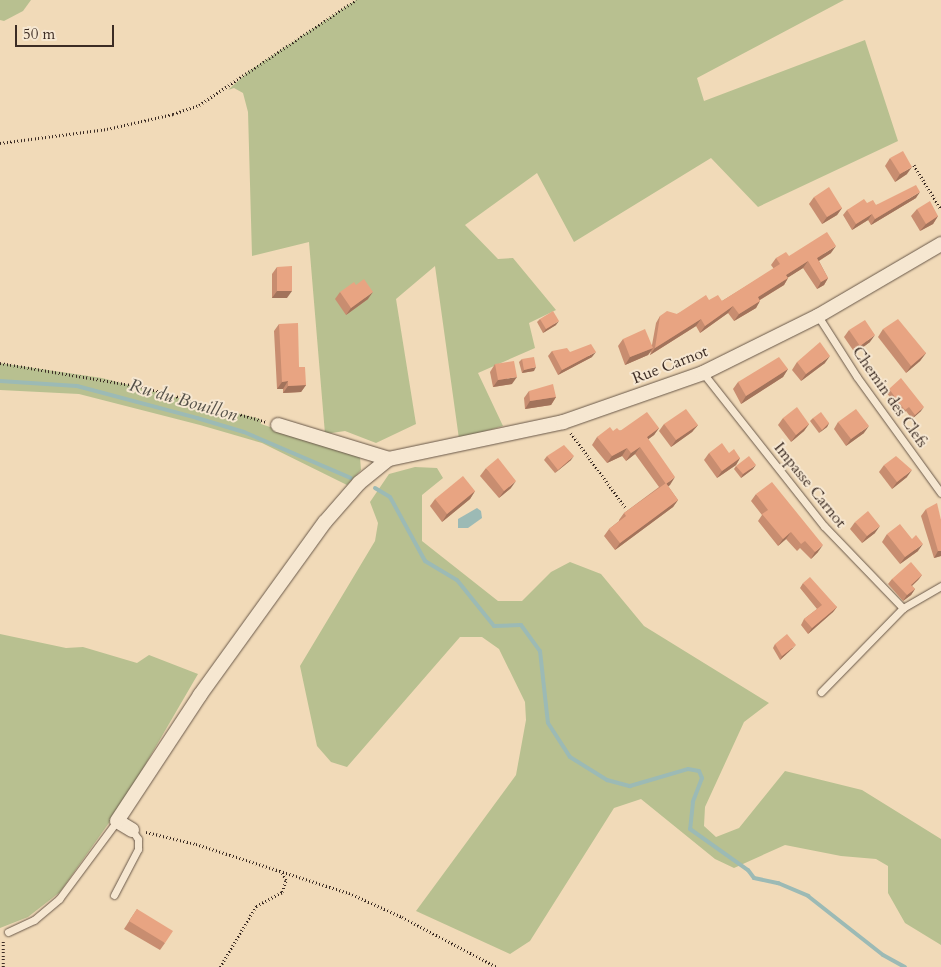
<!DOCTYPE html>
<style>
body{margin:0}
#map{position:relative;width:941px;height:967px;overflow:hidden;background:#f1dab8;font-family:Cardo,serif}
div>[style]{position:absolute}
[style*='--x']{left:calc(var(--x)*1px);top:calc(var(--y)*1px);width:calc(var(--w)*1px);rotate:calc(var(--a)*1deg)}
.green>*{inset:0;background:#b8c090}
.water>*{inset:0;background:#9cbab5}
.stream>*{height:4px;margin:-2px;padding:0 2px;transform-origin:2px;border-radius:2px;background:#9cbab5}
.path>*{height:2.5px;margin-top:-1.25px;transform-origin:0;background:repeating-linear-gradient(90deg,#3c2c24 0 1px,transparent 0 3.5px)}
.roads{filter:drop-shadow(0 0 1px #695849) drop-shadow(0 0 1px #695849)}
.lane>*{height:7px;margin:-3.5px;padding:0 3.5px;transform-origin:3.5px;border-radius:3.5px;background:#f6e7d1}
.street>*{height:14px;margin:-7px;padding:0 7px;transform-origin:7px;border-radius:7px;background:#f6e7d1}
.wall>*{inset:0;background:#c88d70}
.shaded-wall>*{inset:0;background:#a2735b}
.building>*{inset:0;background:#e8a482}
span{translate:-50% -50%;white-space:nowrap;text-align:center;line-height:1.15;-webkit-text-stroke:4px #f6e7d1;paint-order:stroke}
.street-label{font-size:16px;color:#3c2c24}
.water-label{font-size:18px;color:#545048;font-style:italic}
.scale{position:absolute;left:15px;top:25px;width:99px;height:22px;box-sizing:border-box;border:2px solid #3c2c24;border-top:0;padding-left:6px;font-size:15px;line-height:18px;white-space:nowrap;color:#3c2c24;-webkit-text-stroke:4px #f6e7d1;paint-order:stroke}
</style>
<div id="map">
<div class="green">
<div style="clip-path:polygon(0 0,31px 0,23px 11px,4px 21px,0 20px)"></div>
<div style="clip-path:polygon(356px 0,844px 0,697px 78px,704px 101px,865px 40px,898px 141px,758px 207px,711px 158px,574px 242px,537px 173px,465px 225px,498px 259px,513px 258px,556px 310px,529px 323px,535px 348px,478px 373px,503px 426px,459px 439px,435px 266px,396px 299px,416px 424px,376px 443px,345px 431px,325px 434px,309px 242px,252px 256px,248px 112px,243px 93px,234px 88px,228px 90px,249px 71px)"></div>
<div style="clip-path:polygon(0 363px,102px 378px,260px 419px,261px 424px,360px 457px,361px 470px,347px 485px,262px 443px,200px 425px,79px 394px,0 390px)"></div>
<div style="clip-path:polygon(415px 467px,437px 468px,443px 478px,422px 495px,422px 541px,498px 601px,522px 601px,551px 572px,570px 562px,601px 574px,644px 626px,769px 703px,744px 722px,705px 807px,704px 826px,716px 837px,739px 828px,785px 771px,862px 790px,941px 839px,941px 945px,905px 923px,888px 893px,888px 866px,876px 859px,841px 856px,785px 845px,734px 868px,715px 859px,641px 799px,614px 808px,530px 941px,510px 954px,416px 911px,516px 775px,526px 720px,525px 702px,499px 649px,482px 637px,460px 637px,347px 767px,331px 762px,317px 746px,300px 666px,375px 541px,378px 523px,370px 502px,389px 474px)"></div>
<div style="clip-path:polygon(0 634px,66px 648px,83px 647px,137px 663px,149px 655px,198px 674px,123px 803px,60px 892px,28px 917px,0 928px)"></div>
</div>
<div class="water">
<div style="clip-path:polygon(477px 508px,481px 511px,482px 518px,468px 528px,458px 528px,458px 519px)"></div>
</div>
<div class="stream">
<div style="--x:0;--y:381;--w:77;--a:3.7"></div>
<div style="--x:77;--y:386;--w:124;--a:14.9"></div>
<div style="--x:197;--y:418;--w:49;--a:16.6"></div>
<div style="--x:244;--y:432;--w:116;--a:23.3"></div>
<div style="--x:375;--y:488;--w:17;--a:31"></div>
<div style="--x:390;--y:497;--w:73;--a:61.3"></div>
<div style="--x:425;--y:561;--w:37;--a:31"></div>
<div style="--x:457;--y:580;--w:59;--a:51.2"></div>
<div style="--x:494;--y:626;--w:27;--a:-2"></div>
<div style="--x:521;--y:625;--w:32;--a:54"></div>
<div style="--x:540;--y:651;--w:72;--a:83.7"></div>
<div style="--x:548;--y:723;--w:40;--a:57.1"></div>
<div style="--x:570;--y:757;--w:44;--a:31.9"></div>
<div style="--x:607;--y:780;--w:24;--a:15"></div>
<div style="--x:630;--y:786;--w:60;--a:-16.3"></div>
<div style="--x:688;--y:769;--w:11;--a:10"></div>
<div style="--x:699;--y:771;--w:8;--a:67"></div>
<div style="--x:702;--y:778;--w:26;--a:111"></div>
<div style="--x:693;--y:802;--w:27;--a:96"></div>
<div style="--x:690;--y:829;--w:71;--a:35.3"></div>
<div style="--x:748;--y:870;--w:10;--a:53"></div>
<div style="--x:754;--y:878;--w:25;--a:12"></div>
<div style="--x:778;--y:883;--w:33;--a:23"></div>
<div style="--x:808;--y:896;--w:95;--a:38.2"></div>
<div style="--x:883;--y:955;--w:25;--a:29"></div>
</div>
<div class="path">
<div style="--x:0;--y:143;--w:108;--a:-7.5"></div>
<div style="--x:107;--y:129;--w:68;--a:-12.8"></div>
<div style="--x:173;--y:114;--w:28;--a:-19"></div>
<div style="--x:199;--y:105;--w:189;--a:-33.8"></div>
<div style="--x:914;--y:165;--w:52;--a:58.5"></div>
<div style="--x:0;--y:363;--w:145;--a:9.5"></div>
<div style="--x:143;--y:387;--w:129;--a:15.8"></div>
<div style="--x:571;--y:433;--w:92;--a:53.9"></div>
<div style="--x:146;--y:832;--w:51;--a:13.5"></div>
<div style="--x:196;--y:844;--w:161;--a:17.8"></div>
<div style="--x:349;--y:893;--w:58;--a:24.4"></div>
<div style="--x:402;--y:917;--w:107;--a:27.8"></div>
<div style="--x:3;--y:967;--w:28;--a:-90"></div>
<div style="--x:220;--y:967;--w:71;--a:-59.5"></div>
<div style="--x:256;--y:906;--w:30;--a:-28"></div>
<div style="--x:282;--y:892;--w:13;--a:-72"></div>
<div style="--x:286;--y:880;--w:8;--a:-120"></div>
</div>
<div class="roads">
<div class="lane">
<div style="--x:818;--y:316;--w:72;--a:57.4"></div>
<div style="--x:857;--y:377;--w:143;--a:54.1"></div>
<div style="--x:703;--y:373;--w:195;--a:51.7"></div>
<div style="--x:824;--y:526;--w:114;--a:46.1"></div>
<div style="--x:821;--y:692;--w:117;--a:-45.7"></div>
<div style="--x:903;--y:608;--w:44;--a:-30.1"></div>
<div style="--x:114;--y:895;--w:52;--a:-62.4"></div>
<div style="--x:138;--y:849;--w:10;--a:-90"></div>
<div style="--x:138;--y:839;--w:11;--a:-124"></div>
<div style="--x:8;--y:932;--w:29;--a:-25"></div>
<div style="--x:34;--y:920;--w:33;--a:-40"></div>
<div style="--x:59;--y:899;--w:97;--a:-53.4"></div>
</div>
<div class="street">
<div style="--x:278;--y:425;--w:116;--a:17"></div>
<div style="--x:132;--y:830;--w:17;--a:-149"></div>
<div style="--x:117;--y:821;--w:151;--a:-56.6"></div>
<div style="--x:200;--y:695;--w:213;--a:-54.2"></div>
<div style="--x:325;--y:522;--w:52;--a:-48.9"></div>
<div style="--x:359;--y:483;--w:38;--a:-39"></div>
<div style="--x:389;--y:459;--w:178;--a:-12"></div>
<div style="--x:563;--y:422;--w:148;--a:-19.3"></div>
<div style="--x:703;--y:373;--w:128;--a:-26.4"></div>
<div style="--x:818;--y:316;--w:143;--a:-30.3"></div>
</div>
</div>
<div class="wall">
<div style="clip-path:polygon(890px 158px,907px 174px,895px 182px,885px 166px)"></div>
<div style="clip-path:polygon(814px 197px,842px 208px,837px 215px,822px 224px,809px 204px)"></div>
<div style="clip-path:polygon(916px 198px,871px 225px,868px 220px,852px 230px,843px 215px,847px 210px,867px 203px,876px 205px)"></div>
<div style="clip-path:polygon(917px 209px,938px 216px,933px 224px,920px 231px,911px 216px)"></div>
<div style="clip-path:polygon(831px 253px,819px 261px,828px 278px,824px 285px,817px 289px,803px 268px,788px 277px,788px 278px,784px 285px,760px 300px,756px 308px,734px 321px,728px 313px,700px 333px,696px 326px,650px 355px,651px 351px,648px 355px,625px 365px,618px 346px,623px 339px,652px 345px,656px 323px,660px 316px,677px 314px,709px 300px,722px 301px,774px 269px,771px 265px,776px 258px,789px 256px)"></div>
<div style="clip-path:polygon(277px 267px,287px 298px,272px 298px,272px 274px)"></div>
<div style="clip-path:polygon(340px 292px,368px 299px,346px 315px,335px 299px)"></div>
<div style="clip-path:polygon(540px 319px,556px 325px,543px 333px,537px 322px)"></div>
<div style="clip-path:polygon(279px 324px,306px 385px,301px 392px,283px 393px,283px 389px,277px 389px,274px 331px)"></div>
<div style="clip-path:polygon(883px 329px,926px 353px,920px 361px,906px 373px,878px 337px)"></div>
<div style="clip-path:polygon(849px 330px,870px 342px,855px 353px,844px 337px)"></div>
<div style="clip-path:polygon(552px 351px,570px 352px,592px 357px,558px 375px,548px 356px)"></div>
<div style="clip-path:polygon(522px 359px,534px 371px,522px 373px,519px 362px)"></div>
<div style="clip-path:polygon(797px 362px,825px 363px,801px 381px,792px 370px)"></div>
<div style="clip-path:polygon(495px 364px,512px 384px,493px 387px,490px 372px)"></div>
<div style="clip-path:polygon(788px 369px,783px 377px,741px 404px,733px 389px,738px 382px)"></div>
<div style="clip-path:polygon(889px 389px,921px 411px,912px 419px,906px 411px,903px 414px,886px 392px)"></div>
<div style="clip-path:polygon(529px 391px,556px 397px,551px 405px,525px 409px,524px 398px)"></div>
<div style="clip-path:polygon(783px 418px,809px 424px,804px 431px,791px 442px,778px 425px)"></div>
<div style="clip-path:polygon(813px 418px,829px 423px,827px 427px,819px 433px,810px 421px)"></div>
<div style="clip-path:polygon(838px 422px,864px 433px,846px 446px,834px 429px)"></div>
<div style="clip-path:polygon(664px 424px,698px 425px,692px 432px,671px 447px,659px 431px)"></div>
<div style="clip-path:polygon(659px 428px,654px 435px,648px 439px,670px 485px,668px 486px,678px 500px,673px 507px,615px 550px,604px 536px,609px 529px,619px 521px,619px 520px,624px 513px,659px 487px,635px 454px,626px 461px,622px 456px,607px 463px,592px 445px,597px 437px,613px 431px)"></div>
<div style="clip-path:polygon(709px 453px,729px 453px,740px 458px,736px 465px,717px 478px,704px 460px)"></div>
<div style="clip-path:polygon(547px 456px,571px 460px,555px 473px,544px 460px)"></div>
<div style="clip-path:polygon(884px 465px,907px 477px,892px 489px,879px 472px)"></div>
<div style="clip-path:polygon(736px 466px,753px 469px,741px 478px,734px 469px)"></div>
<div style="clip-path:polygon(486px 468px,511px 488px,499px 498px,480px 476px)"></div>
<div style="clip-path:polygon(475px 491px,470px 499px,442px 522px,430px 506px,435px 499px)"></div>
<div style="clip-path:polygon(756px 494px,818px 552px,811px 559px,800px 548px,797px 551px,786px 539px,778px 546px,758px 521px,762px 515px,751px 501px)"></div>
<div style="clip-path:polygon(926px 509px,941px 520px,941px 556px,934px 558px,921px 516px)"></div>
<div style="clip-path:polygon(855px 522px,875px 533px,862px 543px,850px 529px)"></div>
<div style="clip-path:polygon(887px 534px,918px 551px,900px 564px,882px 542px)"></div>
<div style="clip-path:polygon(922px 575px,918px 580px,912px 586px,915px 589px,911px 595px,903px 601px,888px 584px,892px 579px)"></div>
<div style="clip-path:polygon(803px 583px,837px 607px,833px 612px,808px 634px,801px 625px,804px 619px,817px 609px,800px 588px)"></div>
<div style="clip-path:polygon(775px 644px,793px 648px,780px 660px,773px 648px)"></div>
<div style="clip-path:polygon(137px 909px,165px 943px,160px 950px,124px 929px)"></div>
</div>
<div class="shaded-wall">
<div style="clip-path:polygon(912px 167px,907px 174px,895px 182px,900px 174px)"></div>
<div style="clip-path:polygon(920px 192px,916px 198px,871px 225px,875px 219px)"></div>
<div style="clip-path:polygon(842px 208px,837px 215px,822px 224px,827px 217px)"></div>
<div style="clip-path:polygon(872px 214px,868px 220px,852px 230px,856px 224px)"></div>
<div style="clip-path:polygon(938px 216px,933px 224px,920px 231px,926px 224px)"></div>
<div style="clip-path:polygon(836px 246px,831px 253px,812px 265px,817px 258px)"></div>
<div style="clip-path:polygon(808px 261px,803px 268px,781px 282px,786px 275px)"></div>
<div style="clip-path:polygon(788px 278px,784px 285px,753px 304px,758px 297px)"></div>
<div style="clip-path:polygon(828px 278px,824px 285px,817px 289px,821px 282px)"></div>
<div style="clip-path:polygon(277px 291px,292px 291px,287px 298px,272px 298px)"></div>
<div style="clip-path:polygon(373px 292px,368px 299px,346px 315px,351px 308px)"></div>
<div style="clip-path:polygon(760px 301px,756px 308px,734px 321px,739px 314px)"></div>
<div style="clip-path:polygon(733px 306px,728px 313px,700px 333px,705px 326px)"></div>
<div style="clip-path:polygon(701px 319px,696px 326px,650px 355px,655px 348px)"></div>
<div style="clip-path:polygon(559px 321px,556px 325px,543px 333px,546px 329px)"></div>
<div style="clip-path:polygon(875px 335px,870px 342px,855px 353px,860px 346px)"></div>
<div style="clip-path:polygon(653px 348px,648px 355px,625px 365px,630px 357px)"></div>
<div style="clip-path:polygon(596px 352px,592px 357px,558px 375px,562px 370px)"></div>
<div style="clip-path:polygon(926px 353px,920px 361px,906px 373px,911px 366px)"></div>
<div style="clip-path:polygon(830px 356px,825px 363px,801px 381px,806px 374px)"></div>
<div style="clip-path:polygon(536px 367px,534px 371px,522px 373px,524px 370px)"></div>
<div style="clip-path:polygon(788px 369px,783px 377px,741px 404px,746px 396px)"></div>
<div style="clip-path:polygon(517px 377px,512px 384px,493px 387px,498px 380px)"></div>
<div style="clip-path:polygon(288px 381px,283px 389px,277px 389px,282px 382px)"></div>
<div style="clip-path:polygon(306px 385px,301px 392px,283px 393px,288px 386px)"></div>
<div style="clip-path:polygon(556px 397px,551px 405px,525px 409px,530px 401px)"></div>
<div style="clip-path:polygon(924px 407px,921px 411px,912px 419px,915px 415px)"></div>
<div style="clip-path:polygon(829px 423px,827px 427px,819px 433px)"></div>
<div style="clip-path:polygon(809px 424px,804px 431px,791px 442px,796px 435px)"></div>
<div style="clip-path:polygon(698px 425px,692px 432px,671px 447px,676px 440px)"></div>
<div style="clip-path:polygon(869px 426px,864px 433px,846px 446px,851px 439px)"></div>
<div style="clip-path:polygon(659px 428px,654px 435px,642px 444px,647px 437px)"></div>
<div style="clip-path:polygon(640px 447px,635px 454px,626px 461px,631px 453px)"></div>
<div style="clip-path:polygon(627px 448px,622px 456px,607px 463px,612px 456px)"></div>
<div style="clip-path:polygon(574px 456px,571px 460px,555px 473px,558px 470px)"></div>
<div style="clip-path:polygon(740px 458px,736px 465px,717px 478px,722px 471px)"></div>
<div style="clip-path:polygon(756px 465px,753px 469px,741px 478px,743px 474px)"></div>
<div style="clip-path:polygon(912px 470px,907px 477px,892px 489px,897px 482px)"></div>
<div style="clip-path:polygon(675px 477px,670px 485px,661px 491px,666px 484px)"></div>
<div style="clip-path:polygon(516px 481px,511px 488px,499px 498px,504px 491px)"></div>
<div style="clip-path:polygon(475px 491px,470px 499px,442px 522px,447px 514px)"></div>
<div style="clip-path:polygon(678px 500px,673px 507px,615px 550px,620px 543px)"></div>
<div style="clip-path:polygon(880px 526px,875px 533px,862px 543px,867px 536px)"></div>
<div style="clip-path:polygon(791px 532px,786px 539px,778px 546px,783px 539px)"></div>
<div style="clip-path:polygon(923px 544px,918px 551px,900px 564px,905px 557px)"></div>
<div style="clip-path:polygon(823px 545px,818px 552px,811px 559px,815px 552px)"></div>
<div style="clip-path:polygon(938px 551px,941px 551px,941px 556px,934px 558px)"></div>
<div style="clip-path:polygon(922px 575px,918px 580px,907px 590px,911px 585px)"></div>
<div style="clip-path:polygon(915px 589px,911px 595px,903px 601px,907px 595px)"></div>
<div style="clip-path:polygon(837px 607px,833px 612px,808px 634px,812px 628px)"></div>
<div style="clip-path:polygon(796px 645px,793px 648px,780px 660px,782px 656px)"></div>
</div>
<div class="building">
<div style="clip-path:polygon(903px 151px,912px 167px,900px 174px,890px 158px)"></div>
<div style="clip-path:polygon(916px 185px,920px 192px,875px 219px,872px 214px,856px 224px,847px 210px,864px 199px,867px 203px,873px 200px,876px 205px)"></div>
<div style="clip-path:polygon(829px 187px,842px 208px,827px 217px,814px 197px)"></div>
<div style="clip-path:polygon(930px 201px,938px 216px,926px 224px,917px 209px)"></div>
<div style="clip-path:polygon(827px 232px,836px 246px,817px 258px,828px 278px,821px 282px,808px 261px,786px 275px,788px 278px,758px 297px,760px 301px,739px 314px,733px 306px,705px 326px,701px 319px,655px 348px,660px 316px,667px 311px,677px 314px,706px 295px,709px 300px,718px 295px,722px 301px,780px 264px,776px 258px,786px 252px,789px 256px)"></div>
<div style="clip-path:polygon(292px 266px,292px 291px,277px 291px,277px 267px)"></div>
<div style="clip-path:polygon(364px 279px,373px 292px,351px 308px,340px 292px,354px 282px,356px 285px)"></div>
<div style="clip-path:polygon(553px 311px,559px 321px,546px 329px,540px 319px)"></div>
<div style="clip-path:polygon(898px 319px,926px 353px,911px 366px,883px 329px)"></div>
<div style="clip-path:polygon(865px 320px,875px 335px,860px 346px,849px 330px)"></div>
<div style="clip-path:polygon(298px 323px,299px 367px,305px 367px,306px 385px,288px 386px,288px 381px,282px 382px,279px 324px)"></div>
<div style="clip-path:polygon(645px 329px,653px 348px,630px 357px,623px 339px)"></div>
<div style="clip-path:polygon(820px 342px,830px 356px,806px 374px,797px 362px)"></div>
<div style="clip-path:polygon(591px 344px,596px 352px,562px 370px,552px 351px,567px 348px,570px 352px)"></div>
<div style="clip-path:polygon(534px 357px,536px 367px,524px 370px,522px 359px)"></div>
<div style="clip-path:polygon(779px 357px,788px 369px,746px 396px,738px 382px)"></div>
<div style="clip-path:polygon(514px 361px,517px 377px,498px 380px,495px 364px)"></div>
<div style="clip-path:polygon(901px 378px,924px 407px,915px 415px,909px 407px,905px 410px,889px 389px)"></div>
<div style="clip-path:polygon(553px 384px,556px 397px,530px 401px,529px 391px)"></div>
<div style="clip-path:polygon(797px 407px,809px 424px,796px 435px,783px 418px)"></div>
<div style="clip-path:polygon(686px 409px,698px 425px,676px 440px,664px 424px)"></div>
<div style="clip-path:polygon(856px 409px,869px 426px,851px 439px,838px 422px)"></div>
<div style="clip-path:polygon(647px 412px,659px 428px,647px 437px,675px 477px,666px 484px,640px 447px,631px 453px,627px 448px,612px 456px,597px 437px,610px 427px,613px 431px,617px 428px,620px 431px)"></div>
<div style="clip-path:polygon(821px 412px,829px 423px,822px 430px,813px 418px)"></div>
<div style="clip-path:polygon(722px 443px,729px 453px,734px 449px,740px 458px,722px 471px,709px 453px)"></div>
<div style="clip-path:polygon(564px 445px,574px 456px,558px 470px,547px 456px)"></div>
<div style="clip-path:polygon(749px 456px,756px 465px,743px 474px,736px 466px)"></div>
<div style="clip-path:polygon(896px 456px,912px 470px,897px 482px,884px 465px)"></div>
<div style="clip-path:polygon(498px 458px,516px 481px,504px 491px,486px 468px)"></div>
<div style="clip-path:polygon(463px 476px,475px 491px,447px 514px,435px 499px)"></div>
<div style="clip-path:polygon(772px 482px,823px 545px,815px 552px,805px 541px,801px 544px,791px 532px,783px 539px,762px 514px,768px 510px,756px 494px)"></div>
<div style="clip-path:polygon(666px 483px,678px 500px,620px 543px,609px 529px,626px 516px,624px 513px)"></div>
<div style="clip-path:polygon(937px 503px,941px 520px,941px 551px,938px 551px,926px 509px)"></div>
<div style="clip-path:polygon(868px 511px,880px 526px,867px 536px,855px 522px)"></div>
<div style="clip-path:polygon(900px 524px,912px 539px,916px 535px,923px 544px,905px 557px,887px 534px)"></div>
<div style="clip-path:polygon(911px 562px,922px 575px,911px 585px,915px 589px,907px 595px,892px 579px)"></div>
<div style="clip-path:polygon(810px 577px,837px 607px,812px 628px,804px 619px,822px 605px,803px 583px)"></div>
<div style="clip-path:polygon(787px 634px,796px 645px,782px 656px,775px 644px)"></div>
<div style="clip-path:polygon(137px 909px,173px 931px,165px 943px,129px 921px)"></div>
</div>
<div class="street-label">
<span style="left:670px;top:365px;rotate:-21deg">Rue Carnot</span>
<span style="left:890px;top:397px;rotate:55deg">Chemin des Clefs</span>
<span style="left:810px;top:485px;rotate:51deg">Impasse Carnot</span>
</div>
<div class="water-label">
<span style="left:183px;top:401px;rotate:16deg">Ru du Bouillon</span>
</div>
<div class="scale">50 m</div>
</div>
